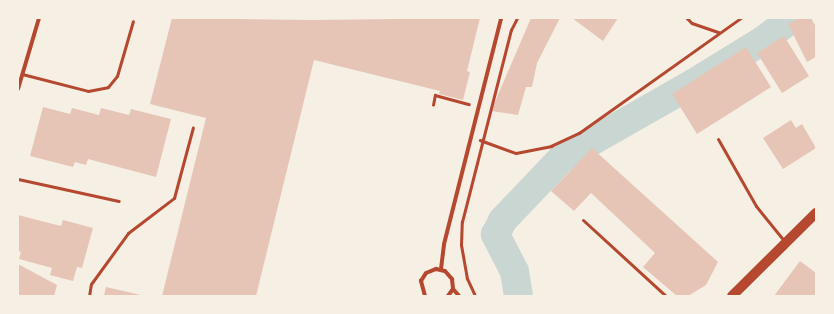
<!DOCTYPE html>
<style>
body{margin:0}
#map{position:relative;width:834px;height:314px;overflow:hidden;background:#f6efe4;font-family:Karla,sans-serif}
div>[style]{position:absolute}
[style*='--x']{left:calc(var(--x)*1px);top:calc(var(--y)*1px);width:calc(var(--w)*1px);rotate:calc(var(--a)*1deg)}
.river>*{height:29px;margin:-14.5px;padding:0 14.5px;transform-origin:14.5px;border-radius:14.5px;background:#c9d6d2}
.building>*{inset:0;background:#e6c5b7}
.path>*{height:2.5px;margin:-1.25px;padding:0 1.25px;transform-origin:1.25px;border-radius:1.25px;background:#b5482f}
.service>*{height:3px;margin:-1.5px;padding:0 1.5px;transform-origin:1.5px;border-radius:1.5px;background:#b5482f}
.minor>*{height:4px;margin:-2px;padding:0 2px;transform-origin:2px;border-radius:2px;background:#b5482f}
.primary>*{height:10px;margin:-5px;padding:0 5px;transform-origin:5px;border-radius:5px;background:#b5482f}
span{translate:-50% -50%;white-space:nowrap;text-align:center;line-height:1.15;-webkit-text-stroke:3px #f6efe4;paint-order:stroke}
.frame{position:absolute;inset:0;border:19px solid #f6efe4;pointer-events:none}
</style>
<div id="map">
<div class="river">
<div style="--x:518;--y:296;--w:25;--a:-99"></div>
<div style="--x:514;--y:271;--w:42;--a:-117.2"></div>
<div style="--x:495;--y:234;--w:16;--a:-63"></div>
<div style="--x:502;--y:220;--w:86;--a:-46.4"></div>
<div style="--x:561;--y:158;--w:153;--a:-29.7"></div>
<div style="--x:694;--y:82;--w:79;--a:-31.5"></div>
<div style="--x:761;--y:41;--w:39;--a:-37"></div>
</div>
<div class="building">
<div style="clip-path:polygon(172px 18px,312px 20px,480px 18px,467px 71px,470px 72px,463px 100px,439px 94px,440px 91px,314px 60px,256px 296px,162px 296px,206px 118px,150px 104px)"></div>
<div style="clip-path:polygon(531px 18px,560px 18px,537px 63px,532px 87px,526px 87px,518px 115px,491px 111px)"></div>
<div style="clip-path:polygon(572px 18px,618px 18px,603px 41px)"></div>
<div style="clip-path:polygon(799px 18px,811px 18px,816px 27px,816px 57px,807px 62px,788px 24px)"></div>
<div style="clip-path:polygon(784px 36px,809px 76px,782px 93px,757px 53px)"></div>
<div style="clip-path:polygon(746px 47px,771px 87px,697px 134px,672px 94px)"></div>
<div style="clip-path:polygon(43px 107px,70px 114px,72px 108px,99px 115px,101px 108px,129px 115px,131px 109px,171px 119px,156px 177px,88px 159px,86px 165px,75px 162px,73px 167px,30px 156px)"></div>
<div style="clip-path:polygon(791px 120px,796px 128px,802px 124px,816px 148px,783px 169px,763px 138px)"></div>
<div style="clip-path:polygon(592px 148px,718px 262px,706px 285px,688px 296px,677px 296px,643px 267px,655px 253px,591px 193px,574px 211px,551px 191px)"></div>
<div style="clip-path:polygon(18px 215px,61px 226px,63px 220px,93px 228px,82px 268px,77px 267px,73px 281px,50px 275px,52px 268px,19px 259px,21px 252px,18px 251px)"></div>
<div style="clip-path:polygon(800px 261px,816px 273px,816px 296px,774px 296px)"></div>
<div style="clip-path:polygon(18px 264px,57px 285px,54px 296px,18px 296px)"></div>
<div style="clip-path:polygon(106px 287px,141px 295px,141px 296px,104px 296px)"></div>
</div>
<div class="path">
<div style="--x:687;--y:18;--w:7;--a:45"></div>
<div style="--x:692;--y:23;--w:28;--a:19"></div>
<div style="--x:433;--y:105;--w:10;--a:-79"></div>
<div style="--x:435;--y:95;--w:35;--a:15"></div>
<div style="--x:480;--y:140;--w:38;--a:20"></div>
<div style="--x:516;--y:153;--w:36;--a:-11"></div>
<div style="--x:551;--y:146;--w:31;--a:-25"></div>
<div style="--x:579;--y:133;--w:199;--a:-35.4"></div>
<div style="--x:475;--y:296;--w:19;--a:-115"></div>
<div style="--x:467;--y:279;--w:35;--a:-100"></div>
<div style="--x:461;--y:245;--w:23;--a:-88"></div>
<div style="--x:462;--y:222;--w:198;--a:-75.7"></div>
<div style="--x:511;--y:30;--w:13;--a:-63"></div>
</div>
<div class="service">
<div style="--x:22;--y:74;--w:68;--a:14.4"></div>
<div style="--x:88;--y:91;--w:20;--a:-11"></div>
<div style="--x:108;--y:87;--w:14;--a:-51"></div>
<div style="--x:117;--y:76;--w:57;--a:-73.8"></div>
<div style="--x:718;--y:139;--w:77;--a:60.4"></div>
<div style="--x:756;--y:206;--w:46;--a:51.1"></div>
<div style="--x:18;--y:179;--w:103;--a:12.3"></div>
<div style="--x:583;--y:220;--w:113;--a:42.5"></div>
<div style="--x:89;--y:296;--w:12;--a:-81"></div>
<div style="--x:91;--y:284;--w:63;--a:-54"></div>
<div style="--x:128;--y:233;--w:58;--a:-37.3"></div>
<div style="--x:174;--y:198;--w:73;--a:-75"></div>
</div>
<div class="minor">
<div style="--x:18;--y:89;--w:74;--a:-73.5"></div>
<div style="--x:441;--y:269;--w:25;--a:-83"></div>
<div style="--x:444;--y:244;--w:233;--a:-75.8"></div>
<div style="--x:453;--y:289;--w:9;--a:49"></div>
<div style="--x:425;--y:296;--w:16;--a:-105"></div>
<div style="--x:421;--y:281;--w:9;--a:-58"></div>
<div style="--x:426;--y:273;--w:11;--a:-22"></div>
<div style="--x:436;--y:269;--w:9;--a:13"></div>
<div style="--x:445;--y:271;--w:11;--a:49"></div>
<div style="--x:452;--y:279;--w:10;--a:84"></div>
<div style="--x:453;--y:289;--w:9;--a:126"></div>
</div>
<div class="primary">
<div style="--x:732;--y:296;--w:118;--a:-44.7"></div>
</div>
<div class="frame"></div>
</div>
